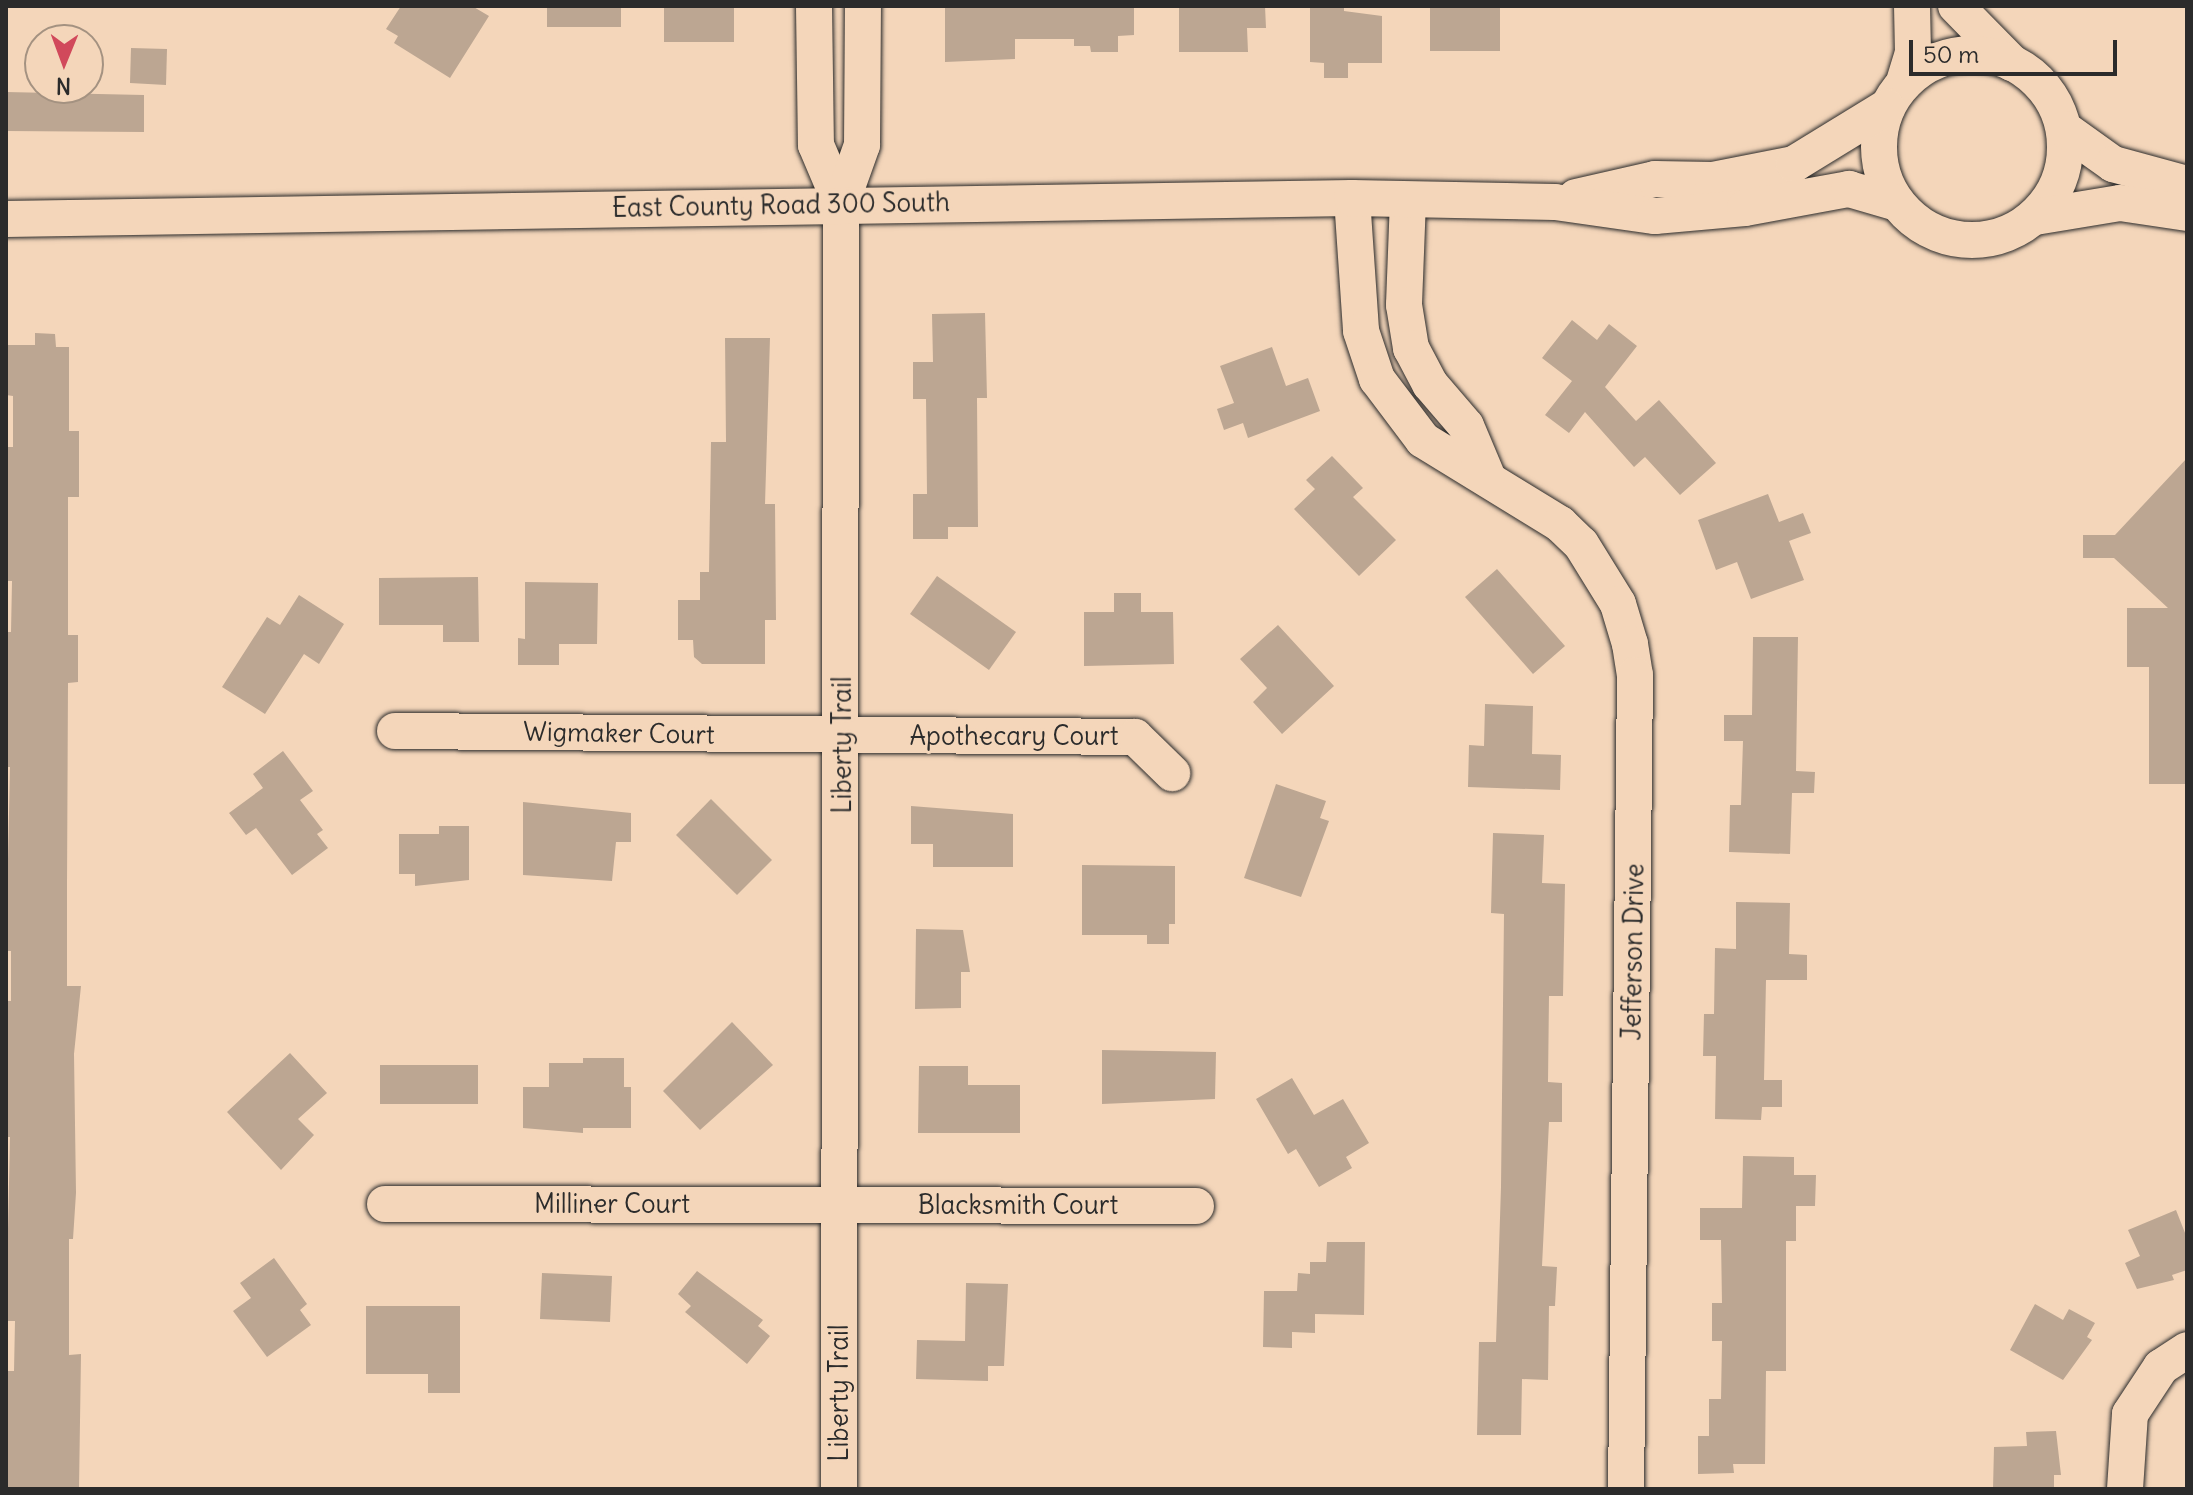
<!DOCTYPE html>
<style>
body{margin:0}
#map{position:relative;width:2193px;height:1495px;overflow:hidden;background:#f4d6ba;font-family:Delius,sans-serif}
div>[style]{position:absolute}
[style*='--x']{left:calc(var(--x)*1px);top:calc(var(--y)*1px);width:calc(var(--w)*1px);rotate:calc(var(--a)*1deg)}
.building>*{inset:0;background:#bca692}
.roads{filter:drop-shadow(0 0 2px #2b2b2b) drop-shadow(0 0 2px #2b2b2b)}
.minor>*{height:36px;margin:-18px;padding:0 18px;transform-origin:18px;border-radius:18px;background:#f4d6ba}
.minor>.ring{margin:-18px;padding:0;box-sizing:content-box;background:none;border:36px solid #f4d6ba;border-radius:50%}
span{translate:-50% -50%;white-space:nowrap;text-align:center;line-height:1.15;-webkit-text-stroke:6px #f4d6ba;paint-order:stroke}
.street-label{font-size:26px;color:#2b2b2b}
.frame{position:absolute;inset:0;border:8px solid #2b2b2b;pointer-events:none}
.north{position:absolute;left:24px;top:24px;width:80px;height:80px;box-sizing:border-box;background:#f4d6ba;border:2px solid #a49281;border-radius:50%;rotate:181deg;font-size:22px;font-weight:700;line-height:32px;text-align:center;color:#2b2b2b}
.north::after{content:'';display:block;margin:auto;width:28px;height:36px;background:#d1495b;clip-path:polygon(50% 0,100% 100%,50% 72%,0 100%)}
.scale{position:absolute;left:1909px;top:40px;width:208px;height:36px;box-sizing:border-box;border:4px solid #2b2b2b;border-top:0;padding-left:10px;font-size:24px;line-height:28px;white-space:nowrap;color:#2b2b2b;-webkit-text-stroke:6px #f4d6ba;paint-order:stroke}
</style>
<div id="map">
<div class="building">
<div style="clip-path:polygon(401px 6px,472px 6px,489px 16px,450px 78px,394px 43px,398px 36px,386px 29px)"></div>
<div style="clip-path:polygon(547px 6px,621px 6px,621px 27px,547px 27px)"></div>
<div style="clip-path:polygon(664px 6px,734px 6px,734px 42px,664px 42px)"></div>
<div style="clip-path:polygon(945px 6px,1134px 6px,1134px 35px,1118px 36px,1118px 52px,1091px 52px,1090px 46px,1074px 46px,1074px 39px,1015px 39px,1015px 59px,945px 62px)"></div>
<div style="clip-path:polygon(1179px 6px,1265px 6px,1266px 28px,1247px 28px,1248px 52px,1179px 52px)"></div>
<div style="clip-path:polygon(1310px 6px,1344px 6px,1344px 11px,1382px 16px,1382px 63px,1348px 63px,1348px 78px,1324px 78px,1324px 63px,1310px 62px)"></div>
<div style="clip-path:polygon(1430px 6px,1500px 6px,1500px 51px,1430px 51px)"></div>
<div style="clip-path:polygon(131px 48px,167px 49px,166px 85px,130px 83px)"></div>
<div style="clip-path:polygon(6px 92px,144px 95px,144px 132px,6px 131px)"></div>
<div style="clip-path:polygon(985px 313px,987px 398px,977px 398px,978px 527px,948px 527px,948px 539px,913px 539px,913px 494px,927px 494px,926px 399px,913px 399px,913px 362px,933px 362px,932px 314px)"></div>
<div style="clip-path:polygon(1572px 320px,1597px 340px,1609px 324px,1637px 346px,1605px 387px,1636px 421px,1659px 400px,1716px 463px,1680px 495px,1645px 457px,1634px 467px,1585px 412px,1569px 433px,1545px 415px,1572px 381px,1542px 358px)"></div>
<div style="clip-path:polygon(35px 333px,55px 334px,56px 347px,69px 347px,69px 431px,79px 431px,79px 497px,68px 497px,68px 635px,78px 635px,78px 682px,68px 683px,67px 888px,67px 986px,81px 986px,74px 1054px,76px 1193px,73px 1239px,69px 1239px,69px 1355px,81px 1354px,79px 1489px,6px 1489px,6px 1371px,14px 1371px,15px 1321px,6px 1321px,10px 1137px,6px 1137px,6px 1001px,11px 1001px,11px 951px,6px 951px,10px 767px,6px 767px,6px 632px,11px 632px,12px 581px,6px 581px,6px 447px,13px 447px,13px 396px,6px 395px,6px 345px,35px 345px)"></div>
<div style="clip-path:polygon(725px 338px,770px 338px,765px 504px,775px 504px,776px 620px,765px 620px,765px 664px,702px 664px,694px 657px,693px 640px,678px 640px,678px 600px,700px 600px,700px 572px,709px 572px,711px 442px,726px 442px)"></div>
<div style="clip-path:polygon(1272px 347px,1286px 386px,1308px 378px,1320px 411px,1248px 438px,1243px 423px,1224px 430px,1217px 409px,1234px 403px,1220px 366px)"></div>
<div style="clip-path:polygon(1332px 456px,1363px 488px,1353px 497px,1396px 540px,1359px 576px,1294px 509px,1315px 489px,1306px 480px)"></div>
<div style="clip-path:polygon(2187px 458px,2187px 784px,2149px 784px,2149px 667px,2127px 667px,2127px 608px,2168px 608px,2114px 558px,2083px 558px,2083px 535px,2115px 535px)"></div>
<div style="clip-path:polygon(1768px 494px,1779px 522px,1803px 513px,1811px 533px,1789px 541px,1804px 580px,1751px 599px,1737px 562px,1716px 570px,1698px 520px)"></div>
<div style="clip-path:polygon(1497px 569px,1565px 646px,1533px 674px,1465px 597px)"></div>
<div style="clip-path:polygon(937px 576px,1016px 632px,989px 670px,910px 614px)"></div>
<div style="clip-path:polygon(478px 577px,479px 642px,443px 642px,443px 625px,379px 625px,379px 578px)"></div>
<div style="clip-path:polygon(525px 582px,598px 583px,597px 644px,559px 644px,559px 665px,518px 665px,518px 638px,525px 639px)"></div>
<div style="clip-path:polygon(1114px 593px,1141px 593px,1141px 612px,1173px 612px,1174px 664px,1084px 666px,1084px 612px,1114px 612px)"></div>
<div style="clip-path:polygon(299px 595px,344px 624px,319px 664px,304px 654px,265px 714px,222px 687px,267px 617px,280px 625px)"></div>
<div style="clip-path:polygon(1278px 625px,1334px 686px,1282px 734px,1253px 702px,1267px 688px,1240px 659px)"></div>
<div style="clip-path:polygon(1753px 637px,1798px 637px,1796px 771px,1815px 772px,1814px 793px,1792px 793px,1790px 854px,1729px 852px,1730px 805px,1741px 805px,1743px 741px,1724px 741px,1724px 715px,1752px 715px)"></div>
<div style="clip-path:polygon(1485px 704px,1533px 706px,1532px 754px,1561px 755px,1560px 790px,1468px 787px,1469px 745px,1484px 746px)"></div>
<div style="clip-path:polygon(283px 751px,313px 791px,300px 800px,323px 830px,317px 834px,328px 848px,292px 875px,256px 828px,246px 835px,229px 813px,263px 788px,253px 774px)"></div>
<div style="clip-path:polygon(1276px 784px,1326px 801px,1320px 818px,1329px 821px,1301px 897px,1244px 878px)"></div>
<div style="clip-path:polygon(711px 799px,772px 860px,737px 895px,676px 835px)"></div>
<div style="clip-path:polygon(523px 802px,631px 813px,631px 842px,616px 842px,612px 881px,523px 875px)"></div>
<div style="clip-path:polygon(911px 806px,1013px 814px,1013px 867px,933px 867px,933px 844px,911px 844px)"></div>
<div style="clip-path:polygon(439px 826px,469px 826px,469px 880px,415px 886px,415px 874px,399px 874px,399px 834px,439px 834px)"></div>
<div style="clip-path:polygon(1493px 833px,1544px 835px,1542px 883px,1565px 884px,1563px 996px,1549px 996px,1548px 1082px,1562px 1083px,1562px 1122px,1549px 1122px,1542px 1266px,1557px 1267px,1555px 1306px,1549px 1306px,1548px 1380px,1522px 1379px,1521px 1435px,1477px 1435px,1479px 1342px,1496px 1342px,1501px 1187px,1504px 914px,1491px 913px)"></div>
<div style="clip-path:polygon(1082px 865px,1175px 866px,1175px 924px,1169px 924px,1169px 944px,1147px 944px,1147px 935px,1082px 935px)"></div>
<div style="clip-path:polygon(1736px 902px,1790px 903px,1789px 954px,1807px 955px,1807px 980px,1766px 980px,1764px 1080px,1782px 1080px,1782px 1107px,1762px 1107px,1761px 1120px,1715px 1119px,1716px 1056px,1703px 1056px,1704px 1014px,1714px 1014px,1715px 948px,1736px 949px)"></div>
<div style="clip-path:polygon(916px 929px,963px 930px,970px 972px,961px 972px,961px 1008px,915px 1009px)"></div>
<div style="clip-path:polygon(732px 1022px,773px 1065px,700px 1130px,663px 1091px)"></div>
<div style="clip-path:polygon(1102px 1050px,1216px 1052px,1215px 1099px,1102px 1104px)"></div>
<div style="clip-path:polygon(290px 1053px,327px 1093px,298px 1119px,314px 1135px,281px 1170px,227px 1112px)"></div>
<div style="clip-path:polygon(583px 1058px,624px 1058px,624px 1087px,631px 1087px,631px 1128px,583px 1128px,583px 1133px,523px 1128px,523px 1087px,549px 1087px,549px 1063px,583px 1063px)"></div>
<div style="clip-path:polygon(380px 1065px,478px 1065px,478px 1104px,380px 1104px)"></div>
<div style="clip-path:polygon(919px 1066px,968px 1066px,968px 1085px,1020px 1085px,1020px 1133px,918px 1133px)"></div>
<div style="clip-path:polygon(1292px 1078px,1314px 1115px,1343px 1099px,1369px 1143px,1346px 1157px,1352px 1168px,1319px 1187px,1296px 1149px,1288px 1154px,1256px 1099px)"></div>
<div style="clip-path:polygon(1743px 1156px,1794px 1157px,1794px 1175px,1816px 1175px,1815px 1206px,1796px 1206px,1796px 1241px,1786px 1241px,1786px 1371px,1766px 1371px,1765px 1464px,1733px 1464px,1734px 1473px,1698px 1474px,1698px 1436px,1709px 1436px,1709px 1399px,1721px 1399px,1722px 1341px,1712px 1341px,1712px 1303px,1722px 1303px,1721px 1240px,1700px 1240px,1700px 1208px,1742px 1208px)"></div>
<div style="clip-path:polygon(2176px 1210px,2187px 1238px,2187px 1270px,2172px 1275px,2174px 1280px,2137px 1289px,2125px 1263px,2140px 1256px,2128px 1230px)"></div>
<div style="clip-path:polygon(1327px 1242px,1365px 1242px,1364px 1315px,1315px 1314px,1315px 1333px,1292px 1332px,1292px 1348px,1263px 1347px,1264px 1291px,1297px 1291px,1298px 1273px,1310px 1274px,1310px 1262px,1326px 1262px)"></div>
<div style="clip-path:polygon(274px 1258px,307px 1304px,300px 1310px,311px 1325px,267px 1357px,233px 1311px,251px 1298px,240px 1283px)"></div>
<div style="clip-path:polygon(697px 1271px,763px 1320px,758px 1326px,770px 1336px,747px 1364px,685px 1312px,691px 1306px,678px 1294px)"></div>
<div style="clip-path:polygon(542px 1273px,612px 1276px,610px 1322px,540px 1319px)"></div>
<div style="clip-path:polygon(966px 1283px,1008px 1284px,1004px 1366px,988px 1366px,988px 1381px,916px 1379px,917px 1340px,965px 1341px)"></div>
<div style="clip-path:polygon(2035px 1304px,2063px 1320px,2069px 1309px,2095px 1323px,2087px 1337px,2092px 1340px,2063px 1380px,2010px 1350px)"></div>
<div style="clip-path:polygon(366px 1306px,460px 1306px,460px 1393px,428px 1393px,428px 1374px,366px 1374px)"></div>
<div style="clip-path:polygon(2056px 1431px,2061px 1475px,2054px 1475px,2054px 1489px,1993px 1489px,1994px 1447px,2027px 1446px,2026px 1432px)"></div>
</div>
<div class="roads">
<div class="minor">
<div style="--x:814;--y:6;--w:139;--a:89.2"></div>
<div style="--x:816;--y:145;--w:64;--a:67"></div>
<div style="--x:841;--y:204;--w:1285;--a:90.09"></div>
<div style="--x:1956;--y:6;--w:80;--a:45.5"></div>
<div class="ring" style="left:1879px;top:54px;width:150px;height:150px"></div>
<div style="--x:1904;--y:82;--w:30;--a:-73"></div>
<div style="--x:1913;--y:53;--w:47;--a:-91.2"></div>
<div style="--x:2064;--y:129;--w:60;--a:35.5"></div>
<div style="--x:2113;--y:164;--w:77;--a:15.1"></div>
<div style="--x:1576;--y:197;--w:81;--a:-12.8"></div>
<div style="--x:1655;--y:179;--w:58;--a:1"></div>
<div style="--x:1713;--y:180;--w:83;--a:-11.2"></div>
<div style="--x:1794;--y:164;--w:109;--a:-31.5"></div>
<div style="--x:1352;--y:198;--w:133;--a:86.1"></div>
<div style="--x:1361;--y:331;--w:51;--a:71.6"></div>
<div style="--x:1377;--y:379;--w:76;--a:53"></div>
<div style="--x:1423;--y:440;--w:161;--a:31.5"></div>
<div style="--x:1560;--y:524;--w:29;--a:44"></div>
<div style="--x:1581;--y:544;--w:70;--a:58.3"></div>
<div style="--x:1618;--y:604;--w:42;--a:73.3"></div>
<div style="--x:1630;--y:644;--w:31;--a:81"></div>
<div style="--x:1635;--y:675;--w:814;--a:90.63"></div>
<div style="--x:1408;--y:200;--w:105;--a:92.2"></div>
<div style="--x:1404;--y:305;--w:44;--a:80.8"></div>
<div style="--x:1411;--y:348;--w:41;--a:62.2"></div>
<div style="--x:1430;--y:384;--w:55;--a:49.4"></div>
<div style="--x:1466;--y:426;--w:54;--a:67.2"></div>
<div style="--x:841;--y:204;--w:63;--a:-70.4"></div>
<div style="--x:862;--y:145;--w:139;--a:-89.6"></div>
<div style="--x:2035;--y:217;--w:86;--a:-9.4"></div>
<div style="--x:2120;--y:203;--w:68;--a:8.5"></div>
<div style="--x:6;--y:219;--w:1346;--a:-0.89"></div>
<div style="--x:1352;--y:198;--w:203;--a:1.1"></div>
<div style="--x:1555;--y:202;--w:101;--a:8"></div>
<div style="--x:1655;--y:216;--w:90;--a:-5.1"></div>
<div style="--x:1745;--y:208;--w:106;--a:-10.4"></div>
<div style="--x:1849;--y:189;--w:50;--a:16.3"></div>
<div style="--x:395;--y:731;--w:740;--a:0.46"></div>
<div style="--x:1135;--y:737;--w:52;--a:44.2"></div>
<div style="--x:385;--y:1204;--w:811;--a:0.14"></div>
<div style="--x:2125;--y:1489;--w:75;--a:-86.2"></div>
<div style="--x:2130;--y:1414;--w:56;--a:-56.6"></div>
<div style="--x:2161;--y:1367;--w:31;--a:-33"></div>
</div>
</div>
<div class="street-label">
<span style="left:781px;top:205px;rotate:-1deg">East County Road 300 South</span>
<span style="left:619px;top:733px;rotate:1deg">Wigmaker Court</span>
<span style="left:1014px;top:736px">Apothecary Court</span>
<span style="left:842px;top:745px;rotate:-90deg">Liberty Trail</span>
<span style="left:1633px;top:952px;rotate:-89deg">Jefferson Drive</span>
<span style="left:612px;top:1204px">Milliner Court</span>
<span style="left:1018px;top:1205px">Blacksmith Court</span>
<span style="left:839px;top:1393px;rotate:-90deg">Liberty Trail</span>
</div>
<div class="frame"></div>
<div class="north">N</div>
<div class="scale">50 m</div>
</div>
